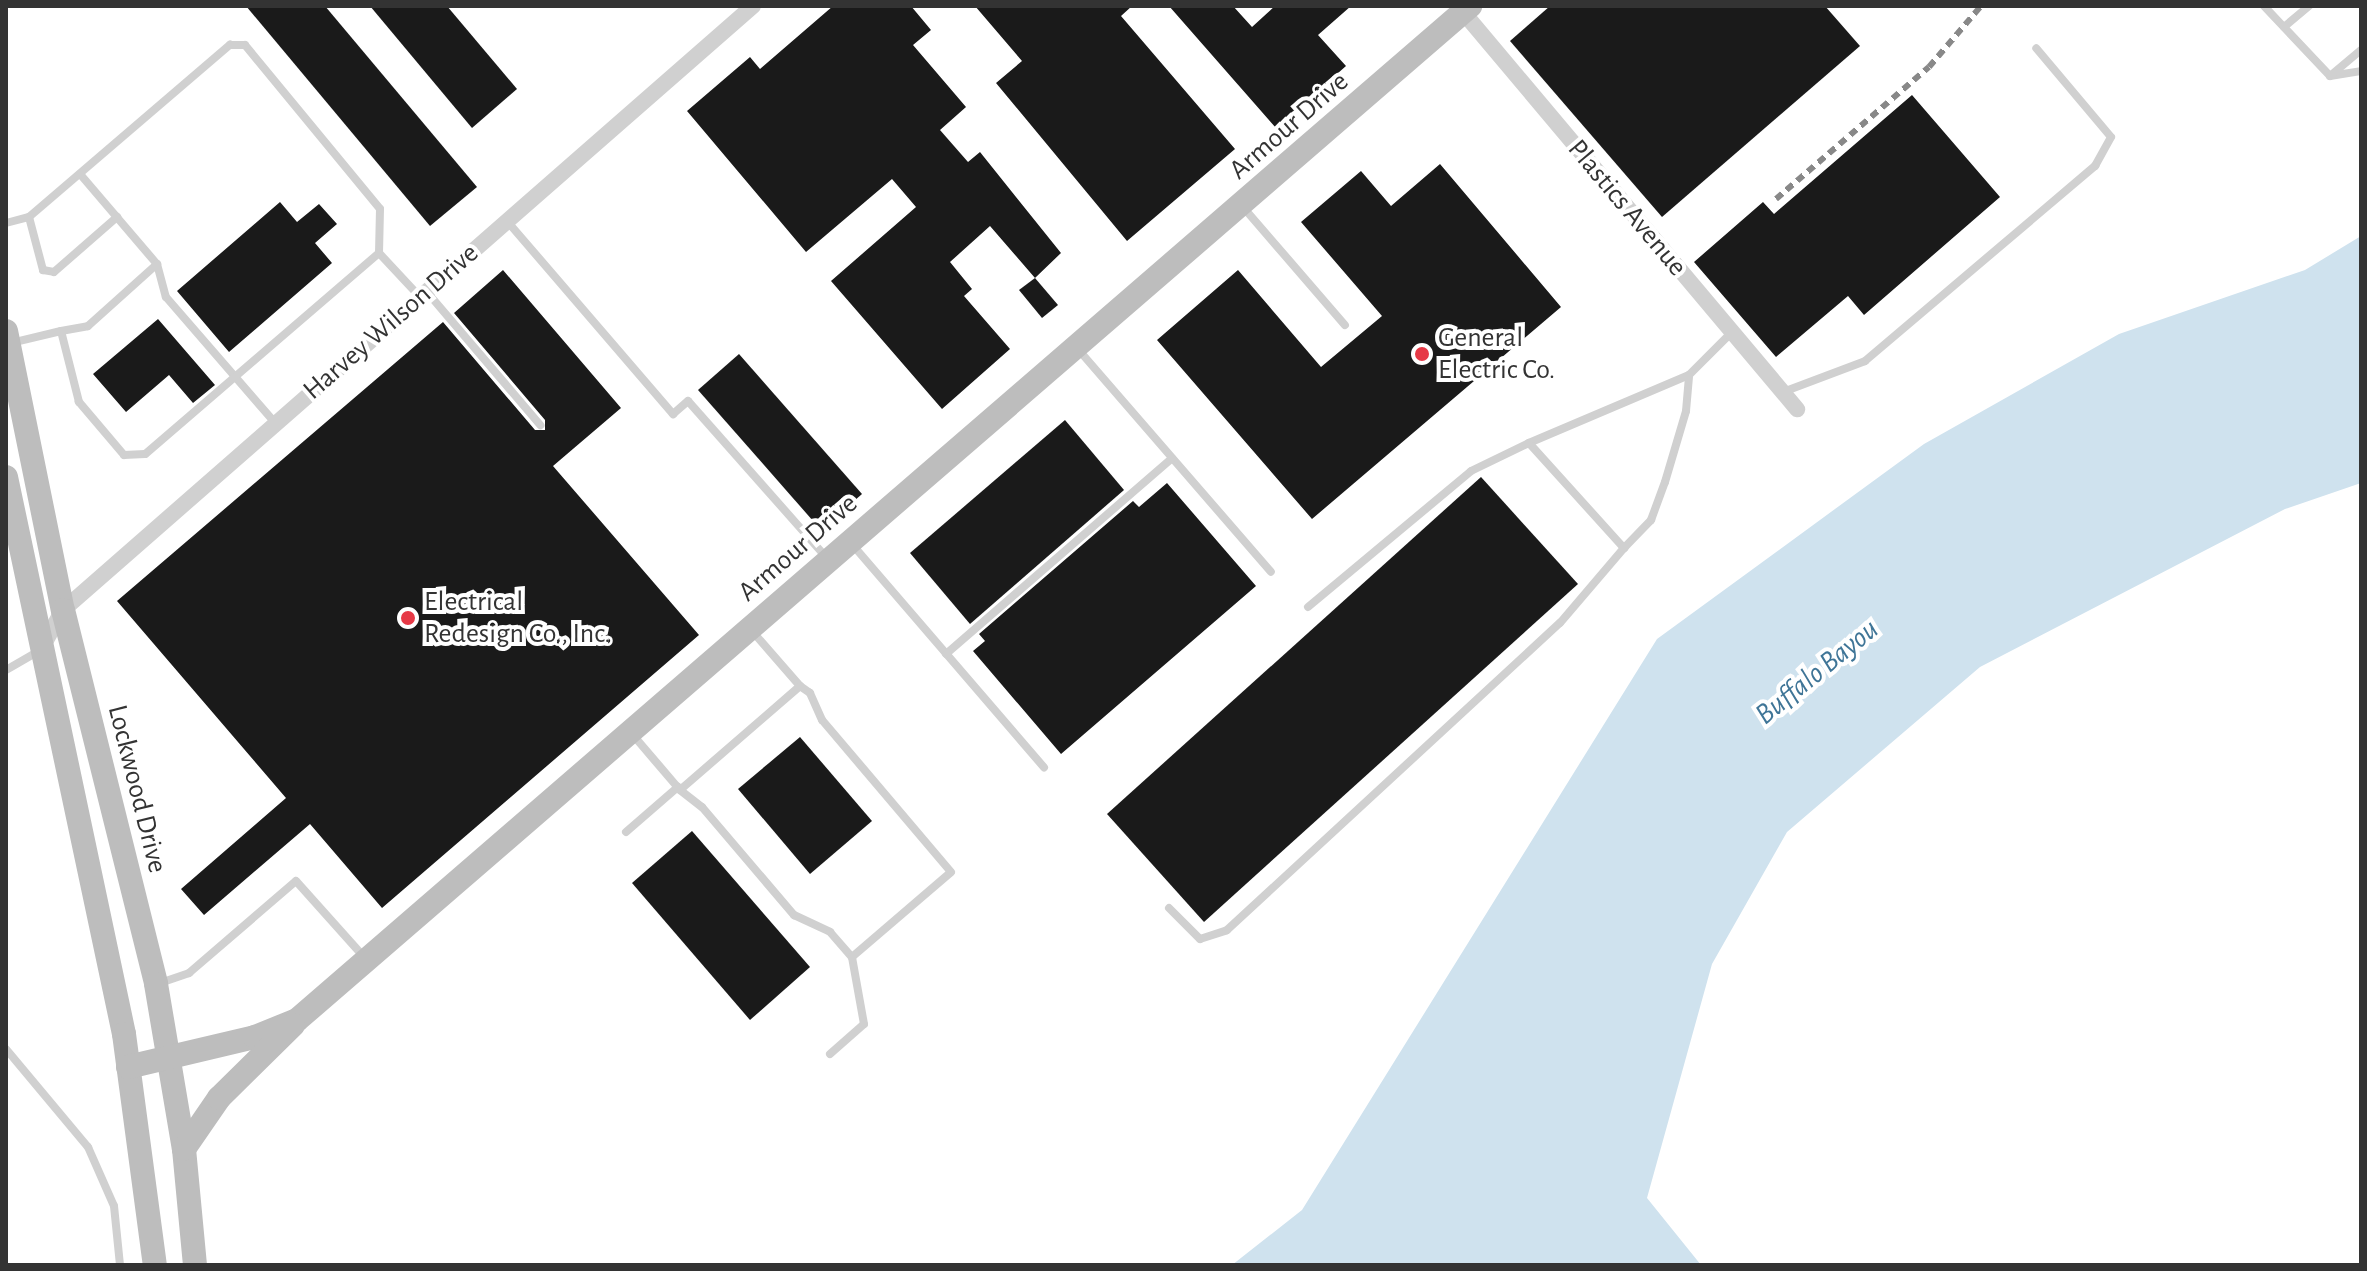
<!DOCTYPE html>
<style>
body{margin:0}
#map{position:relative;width:2367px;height:1271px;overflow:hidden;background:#fff;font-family:"Alegreya Sans",sans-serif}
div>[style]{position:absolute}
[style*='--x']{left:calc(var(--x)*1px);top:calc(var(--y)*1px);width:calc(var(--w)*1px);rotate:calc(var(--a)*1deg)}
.water>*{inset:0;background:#cfe2ee}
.building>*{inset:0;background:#1a1a1a}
.lane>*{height:8px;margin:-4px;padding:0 4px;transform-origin:4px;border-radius:4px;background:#d0d0d0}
.street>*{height:16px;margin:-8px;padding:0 8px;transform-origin:8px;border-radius:8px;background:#d0d0d0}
.secondary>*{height:24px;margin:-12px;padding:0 12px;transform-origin:12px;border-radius:12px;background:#bdbdbd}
.rail>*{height:6px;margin-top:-3px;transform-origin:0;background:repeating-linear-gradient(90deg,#888 0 8px,transparent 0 14px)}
.dots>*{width:22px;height:22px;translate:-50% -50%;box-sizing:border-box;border:4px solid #fff;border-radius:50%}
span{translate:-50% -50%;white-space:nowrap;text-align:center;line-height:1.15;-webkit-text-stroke:8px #fff;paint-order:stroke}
.street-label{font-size:28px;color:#333}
.poi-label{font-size:28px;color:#333}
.left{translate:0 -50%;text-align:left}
.water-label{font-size:30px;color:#3f7597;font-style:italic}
.frame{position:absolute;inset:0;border:8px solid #333;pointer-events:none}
</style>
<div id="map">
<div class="water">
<div style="clip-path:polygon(2361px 236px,2361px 483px,2285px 509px,1980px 667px,1787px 832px,1712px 964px,1647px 1198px,1701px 1265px,1232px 1265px,1302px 1210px,1657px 639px,1924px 444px,2119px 334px,2305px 270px)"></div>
</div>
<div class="building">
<div style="clip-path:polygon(246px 6px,325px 6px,477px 187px,430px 226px)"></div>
<div style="clip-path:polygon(370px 6px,447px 6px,517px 89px,472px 128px)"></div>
<div style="clip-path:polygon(833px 6px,911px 6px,931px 30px,913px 45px,966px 107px,940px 130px,968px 162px,980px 152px,1061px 253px,1035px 278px,990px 226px,950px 262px,972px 289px,964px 296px,1010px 349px,942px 409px,831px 281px,916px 207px,892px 179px,806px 252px,687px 111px,750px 57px,760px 69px)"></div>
<div style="clip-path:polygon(975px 6px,1132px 6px,1121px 16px,1235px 149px,1127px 241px,996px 83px,1022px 61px)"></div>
<div style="clip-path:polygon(1169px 6px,1233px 6px,1252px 27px,1275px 6px,1351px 6px,1318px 35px,1346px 66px,1276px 128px)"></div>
<div style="clip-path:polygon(1550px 6px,1825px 6px,1860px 46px,1662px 217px,1510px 41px)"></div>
<div style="clip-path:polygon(1912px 95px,2000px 197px,1864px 315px,1848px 296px,1776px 357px,1694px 262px,1763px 202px,1774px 214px)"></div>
<div style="clip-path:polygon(1440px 164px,1561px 307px,1312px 519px,1157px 340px,1238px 270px,1321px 367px,1382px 316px,1301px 222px,1361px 171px,1391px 206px)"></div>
<div style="clip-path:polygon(280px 202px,297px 222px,319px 204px,337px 224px,315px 243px,332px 263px,229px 352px,177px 291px)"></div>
<div style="clip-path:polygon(503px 270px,621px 408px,553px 466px,699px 635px,382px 908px,310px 824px,204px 915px,181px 889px,286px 798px,117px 601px,443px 322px,535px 430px,545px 430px,545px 420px,454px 313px)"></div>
<div style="clip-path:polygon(1035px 278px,1058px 305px,1042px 318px,1019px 290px)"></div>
<div style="clip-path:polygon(158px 319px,215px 385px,193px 403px,169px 375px,126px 412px,93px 374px)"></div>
<div style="clip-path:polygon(739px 354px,862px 494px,821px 530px,698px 390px)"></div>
<div style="clip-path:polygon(1065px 420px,1124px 490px,970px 624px,910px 553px)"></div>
<div style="clip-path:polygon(1481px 477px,1578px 584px,1204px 922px,1107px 814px)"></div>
<div style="clip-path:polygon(1167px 483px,1256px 586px,1061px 754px,973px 651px,985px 641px,979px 634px,1133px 501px,1139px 507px)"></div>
<div style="clip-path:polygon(800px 737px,872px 821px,810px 874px,738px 789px)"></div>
<div style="clip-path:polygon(692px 831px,810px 967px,750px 1020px,632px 883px)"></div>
</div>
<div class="lane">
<div style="--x:2264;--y:6;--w:96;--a:46.7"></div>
<div style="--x:2330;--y:76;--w:31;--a:-9"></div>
<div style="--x:2284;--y:27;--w:33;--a:-40"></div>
<div style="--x:2330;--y:76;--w:40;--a:-40"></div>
<div style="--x:80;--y:174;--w:118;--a:49.5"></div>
<div style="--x:157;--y:264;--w:34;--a:75"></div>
<div style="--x:166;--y:297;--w:167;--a:49.1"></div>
<div style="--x:1243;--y:207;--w:156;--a:49.2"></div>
<div style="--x:29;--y:217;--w:55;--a:75.2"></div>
<div style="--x:43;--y:270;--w:11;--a:10"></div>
<div style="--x:54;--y:272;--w:84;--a:-41.1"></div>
<div style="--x:507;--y:221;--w:255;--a:49.3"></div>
<div style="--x:673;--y:414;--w:20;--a:-41"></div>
<div style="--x:688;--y:401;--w:208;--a:48.5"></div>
<div style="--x:6;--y:223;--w:24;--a:-15"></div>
<div style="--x:29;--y:217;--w:265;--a:-40.6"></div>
<div style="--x:230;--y:45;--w:15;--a:0"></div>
<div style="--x:245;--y:45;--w:212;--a:50.5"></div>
<div style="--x:380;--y:209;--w:44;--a:91.3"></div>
<div style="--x:379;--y:253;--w:308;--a:139.3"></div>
<div style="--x:145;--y:454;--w:21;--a:177"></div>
<div style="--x:124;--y:455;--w:70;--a:-130.3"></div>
<div style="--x:79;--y:402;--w:73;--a:-104.2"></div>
<div style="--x:61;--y:331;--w:51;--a:166.5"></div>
<div style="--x:379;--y:253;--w:60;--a:47"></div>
<div style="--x:427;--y:292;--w:175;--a:49.6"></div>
<div style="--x:61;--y:331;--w:27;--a:-10"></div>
<div style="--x:88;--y:326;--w:93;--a:-41.9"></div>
<div style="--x:1077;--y:348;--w:296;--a:49.1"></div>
<div style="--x:1689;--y:375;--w:174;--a:157"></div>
<div style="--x:1529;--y:443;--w:142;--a:47.9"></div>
<div style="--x:1624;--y:548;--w:39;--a:-46"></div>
<div style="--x:1651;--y:520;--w:40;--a:-69.8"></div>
<div style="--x:1665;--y:482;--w:74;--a:-73.5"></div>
<div style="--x:1686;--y:411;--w:36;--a:-85"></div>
<div style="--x:1689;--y:375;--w:61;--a:-45"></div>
<div style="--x:1783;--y:392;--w:88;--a:-20.7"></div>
<div style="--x:1865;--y:361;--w:302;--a:-40.3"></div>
<div style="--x:2095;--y:166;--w:33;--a:-61"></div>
<div style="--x:2111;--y:137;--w:116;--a:-130.1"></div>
<div style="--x:851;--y:543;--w:296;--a:49.3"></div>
<div style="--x:1308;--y:607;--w:212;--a:-39.8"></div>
<div style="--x:1471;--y:471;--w:64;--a:-25.8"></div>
<div style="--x:946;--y:654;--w:299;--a:-40.9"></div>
<div style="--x:6;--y:670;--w:39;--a:-30"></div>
<div style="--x:633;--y:735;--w:72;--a:49.5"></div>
<div style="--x:680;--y:790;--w:159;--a:-40.9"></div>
<div style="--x:800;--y:686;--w:73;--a:-131.1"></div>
<div style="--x:680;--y:790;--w:28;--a:38"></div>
<div style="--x:702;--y:807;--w:142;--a:49.6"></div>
<div style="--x:794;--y:915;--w:40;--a:25"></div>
<div style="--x:830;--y:932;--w:33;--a:49"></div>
<div style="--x:852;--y:957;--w:130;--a:-40.6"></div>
<div style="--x:951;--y:872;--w:199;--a:-130.3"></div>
<div style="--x:822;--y:720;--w:30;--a:-114"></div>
<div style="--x:810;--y:693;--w:12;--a:-145"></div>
<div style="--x:626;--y:832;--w:69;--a:-40.9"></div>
<div style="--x:1169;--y:908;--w:44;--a:45"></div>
<div style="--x:1200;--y:939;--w:28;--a:-18"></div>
<div style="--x:1227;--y:930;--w:453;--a:-42.7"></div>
<div style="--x:1560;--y:623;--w:99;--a:-49.5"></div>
<div style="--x:160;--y:983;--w:31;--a:-19"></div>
<div style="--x:189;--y:973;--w:141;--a:-40.7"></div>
<div style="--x:296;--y:881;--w:102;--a:48.2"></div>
<div style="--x:6;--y:1049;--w:128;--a:50.1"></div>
<div style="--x:88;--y:1147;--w:64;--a:66.2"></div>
<div style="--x:114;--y:1206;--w:59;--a:84.2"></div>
<div style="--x:830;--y:1054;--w:45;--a:-41.4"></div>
<div style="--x:864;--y:1024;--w:68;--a:-100.2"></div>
</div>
<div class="street">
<div style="--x:1458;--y:6;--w:527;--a:49.93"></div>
<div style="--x:41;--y:649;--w:45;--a:-60.6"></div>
<div style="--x:63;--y:610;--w:917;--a:-41.2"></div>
</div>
<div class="secondary">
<div style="--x:6;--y:331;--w:285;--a:78.5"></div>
<div style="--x:63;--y:610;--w:385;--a:76"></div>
<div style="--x:156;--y:984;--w:167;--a:80.4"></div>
<div style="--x:184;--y:1149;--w:117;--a:84.6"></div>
<div style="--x:6;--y:477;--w:569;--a:78.04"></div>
<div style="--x:124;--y:1034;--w:233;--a:82.4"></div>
<div style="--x:128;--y:1067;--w:130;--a:-13.3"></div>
<div style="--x:255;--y:1037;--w:45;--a:-22"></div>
<div style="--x:297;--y:1020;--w:1551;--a:-40.84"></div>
<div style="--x:184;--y:1149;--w:62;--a:-55.5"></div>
<div style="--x:219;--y:1098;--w:104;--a:-44.6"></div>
</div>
<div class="rail">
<div style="--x:1776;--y:199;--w:202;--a:-40.8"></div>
<div style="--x:1929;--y:67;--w:80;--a:-49.6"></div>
</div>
<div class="dots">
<div style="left:1422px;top:354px;background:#e63946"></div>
<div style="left:408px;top:618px;background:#e63946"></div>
</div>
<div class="street-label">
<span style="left:1289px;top:126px;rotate:-41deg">Armour Drive</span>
<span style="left:1627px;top:208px;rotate:50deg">Plastics Avenue</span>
<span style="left:391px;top:322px;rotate:-41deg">Harvey Wilson Drive</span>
<span style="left:798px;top:548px;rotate:-41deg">Armour Drive</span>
<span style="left:137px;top:789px;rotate:76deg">Lockwood Drive</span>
</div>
<div class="poi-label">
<span class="left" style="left:1438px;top:354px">General<br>Electric Co.</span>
<span class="left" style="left:424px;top:618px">Electrical<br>Redesign Co., Inc.</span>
</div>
<div class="water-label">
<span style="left:1817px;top:672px;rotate:-39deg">Buffalo Bayou</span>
</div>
<div class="frame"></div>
</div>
